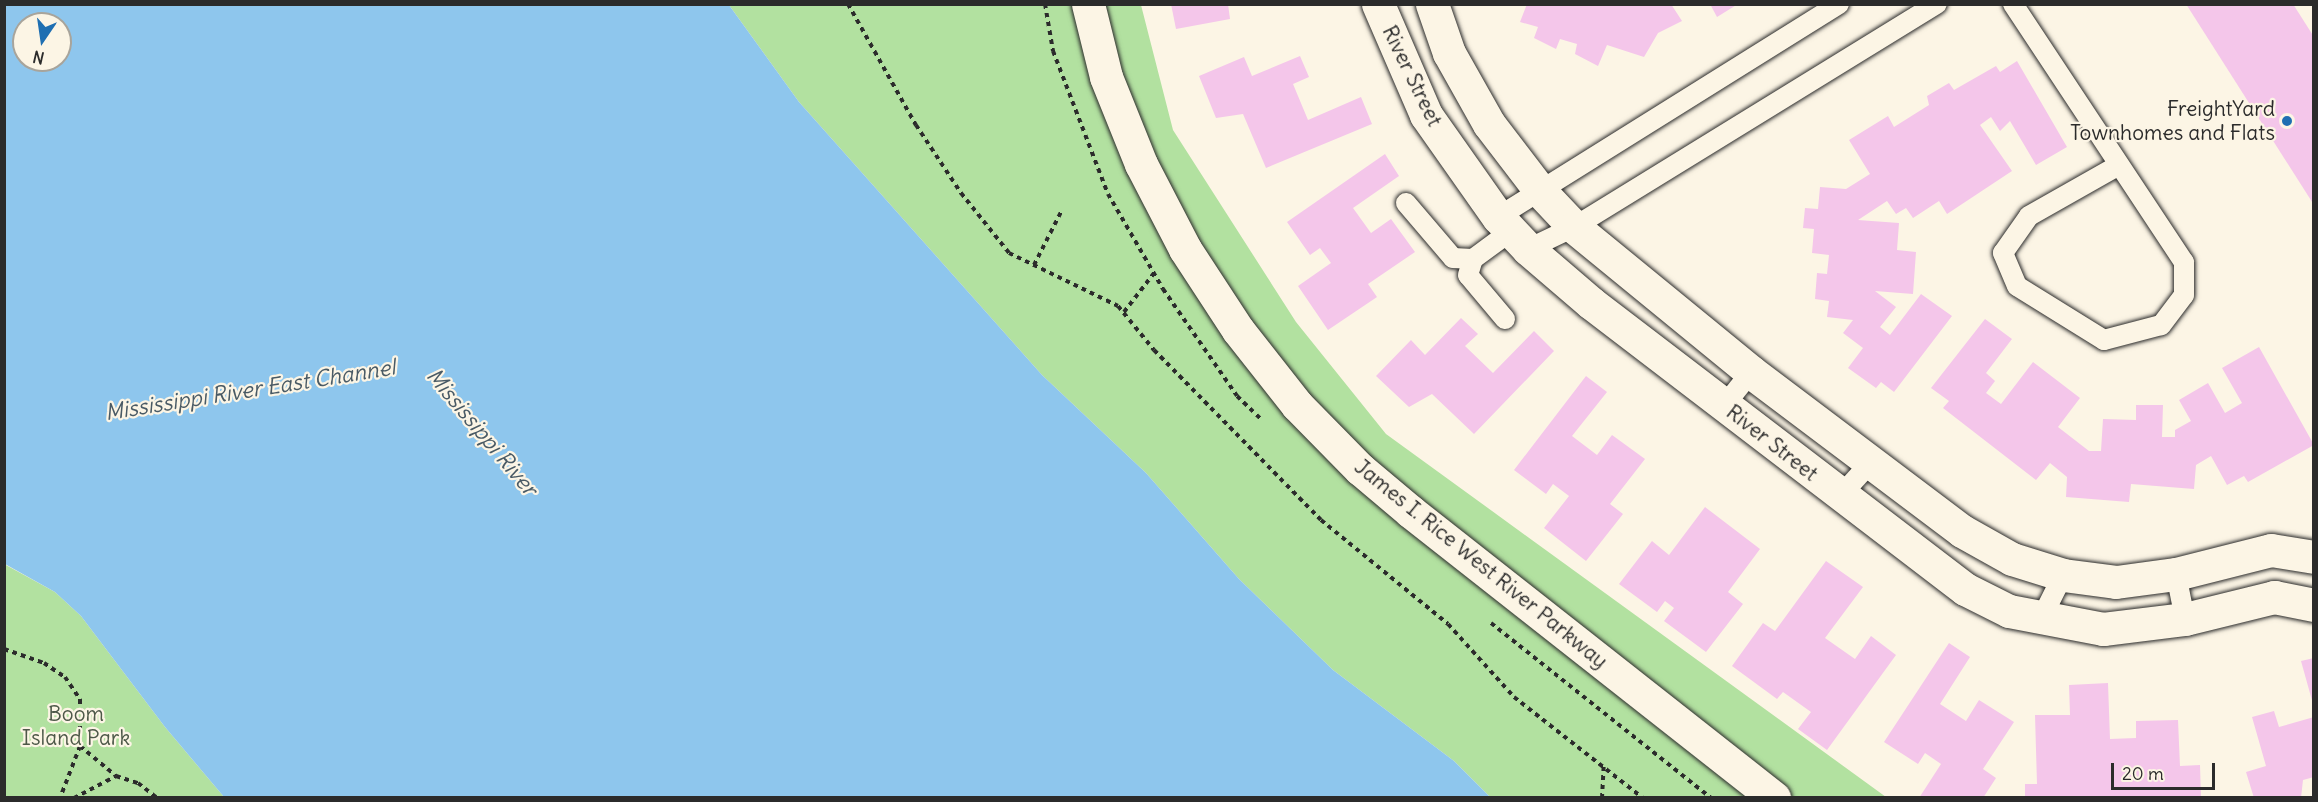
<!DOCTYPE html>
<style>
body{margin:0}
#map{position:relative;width:2318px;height:802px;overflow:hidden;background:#fcf5e5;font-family:Delius,sans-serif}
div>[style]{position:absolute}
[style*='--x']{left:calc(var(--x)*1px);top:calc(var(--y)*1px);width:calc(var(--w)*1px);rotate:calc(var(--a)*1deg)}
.green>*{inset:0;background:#b2e1a0}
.water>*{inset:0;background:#8ec6ed}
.building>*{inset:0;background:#f4c6ea}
.path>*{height:4px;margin-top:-2px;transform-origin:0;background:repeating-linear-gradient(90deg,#2b2b2b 0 4.5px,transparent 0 9px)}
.roads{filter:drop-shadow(0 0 2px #2b2b2b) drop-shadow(0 0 2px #2b2b2b)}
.service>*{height:20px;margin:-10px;padding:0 10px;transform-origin:10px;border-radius:10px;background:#fcf5e5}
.minor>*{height:33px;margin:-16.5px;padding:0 16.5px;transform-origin:16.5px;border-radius:16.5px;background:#fcf5e5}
.dots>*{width:16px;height:16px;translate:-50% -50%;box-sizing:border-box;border:3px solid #fcf5e5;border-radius:50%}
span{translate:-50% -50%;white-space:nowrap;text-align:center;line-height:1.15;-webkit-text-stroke:4.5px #fcf5e5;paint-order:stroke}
.street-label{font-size:21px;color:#2b2b2b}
.poi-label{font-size:21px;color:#2b2b2b}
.right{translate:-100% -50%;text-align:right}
.park-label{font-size:21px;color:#4d5848}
.water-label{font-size:22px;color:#495a65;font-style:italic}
.frame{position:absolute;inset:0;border:6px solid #2b2b2b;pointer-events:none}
.north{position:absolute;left:12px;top:12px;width:60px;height:60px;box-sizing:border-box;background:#fcf5e5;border:2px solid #a8a49b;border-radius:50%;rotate:193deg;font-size:16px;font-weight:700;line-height:24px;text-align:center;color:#2b2b2b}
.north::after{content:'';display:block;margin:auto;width:21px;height:27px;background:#1f6fb2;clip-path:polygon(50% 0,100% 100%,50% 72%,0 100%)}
.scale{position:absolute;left:2111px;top:763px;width:104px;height:27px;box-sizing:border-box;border:3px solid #2b2b2b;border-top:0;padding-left:8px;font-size:18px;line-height:21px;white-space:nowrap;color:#2b2b2b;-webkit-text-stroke:4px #fcf5e5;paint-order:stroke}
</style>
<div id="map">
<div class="green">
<div style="clip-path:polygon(729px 5px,1141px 5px,1173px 130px,1296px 322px,1386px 434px,1886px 797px,1490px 797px,1454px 761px,1333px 670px,1239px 579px,1146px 473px,1042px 375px,799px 102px)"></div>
<div style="clip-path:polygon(4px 564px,55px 592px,81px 616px,165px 727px,224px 797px,5px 797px)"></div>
</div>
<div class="water">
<div style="clip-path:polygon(evenodd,4px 5px,729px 5px,799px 102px,1042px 375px,1146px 473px,1239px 579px,1333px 670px,1454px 761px,1490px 797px,224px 797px,165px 727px,81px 616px,55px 592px,5px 564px,4px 5px,24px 24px,60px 24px,60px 60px,24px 60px,24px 24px)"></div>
</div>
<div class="building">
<div style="clip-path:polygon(1171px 4px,1228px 4px,1230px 19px,1176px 29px)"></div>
<div style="clip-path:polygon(1527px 4px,1671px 4px,1682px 21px,1658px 33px,1644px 57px,1607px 45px,1598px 66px,1575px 54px,1577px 44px,1560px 39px,1556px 49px,1534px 38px,1538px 27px,1520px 22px)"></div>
<div style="clip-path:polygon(1710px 4px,1738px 4px,1717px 17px)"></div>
<div style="clip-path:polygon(2186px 4px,2293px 4px,2314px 37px,2314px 205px)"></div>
<div style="clip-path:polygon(1300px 56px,1309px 77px,1293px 84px,1308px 120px,1361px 97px,1372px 124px,1266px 168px,1243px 114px,1216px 118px,1199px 76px,1244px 57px,1252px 76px)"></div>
<div style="clip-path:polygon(2017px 61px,2067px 147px,2036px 165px,2010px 121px,2000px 131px,1991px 117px,1980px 125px,2012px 171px,1947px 214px,1939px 201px,1913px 218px,1906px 208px,1896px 214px,1887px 201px,1858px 220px,1899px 223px,1897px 250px,1916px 252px,1913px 294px,1875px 291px,1896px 307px,1880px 327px,1890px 335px,1921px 294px,1952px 316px,1894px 392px,1881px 382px,1876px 388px,1848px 368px,1863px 348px,1843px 333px,1853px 320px,1827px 317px,1829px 301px,1815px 299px,1817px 273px,1827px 274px,1829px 255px,1812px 253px,1814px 229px,1803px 228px,1805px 208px,1818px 209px,1820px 187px,1846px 189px,1870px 174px,1849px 140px,1888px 116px,1894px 127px,1929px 105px,1927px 96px,1949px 83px,1954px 90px,1996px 66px,2000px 72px)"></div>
<div style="clip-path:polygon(1385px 154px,1399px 176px,1353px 208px,1371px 233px,1391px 219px,1415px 252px,1368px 284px,1377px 297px,1328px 330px,1298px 286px,1331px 263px,1320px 248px,1310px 255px,1287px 222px)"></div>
<div style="clip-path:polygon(1461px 318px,1478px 334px,1465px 346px,1493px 373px,1534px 331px,1554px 351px,1474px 434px,1432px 394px,1409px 407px,1376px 376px,1411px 340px,1425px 355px)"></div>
<div style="clip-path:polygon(1985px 319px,2012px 339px,1986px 373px,1995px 381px,1986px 393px,2001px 404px,2033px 362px,2080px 398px,2058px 427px,2089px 451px,2101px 451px,2103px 419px,2136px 420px,2136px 405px,2163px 405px,2162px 437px,2175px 437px,2175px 430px,2191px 421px,2179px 400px,2208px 383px,2225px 413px,2242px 403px,2222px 368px,2259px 347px,2314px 445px,2248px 482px,2244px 476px,2227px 485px,2211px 456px,2196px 465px,2194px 489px,2131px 484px,2129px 502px,2066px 497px,2067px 477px,2050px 463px,2036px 480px,1943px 408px,1949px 401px,1931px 388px)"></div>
<div style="clip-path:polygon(1586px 376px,1607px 392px,1572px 436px,1597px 455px,1612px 435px,1645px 459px,1610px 504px,1623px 514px,1586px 561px,1544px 528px,1569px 496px,1553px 484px,1546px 494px,1514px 470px)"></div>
<div style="clip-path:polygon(1705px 507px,1760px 549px,1728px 592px,1743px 604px,1706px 652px,1664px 621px,1674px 608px,1665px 601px,1657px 612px,1619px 584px,1652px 541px,1669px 555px)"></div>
<div style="clip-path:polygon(1826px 561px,1863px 587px,1825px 638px,1855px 659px,1871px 636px,1896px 655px,1827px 750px,1798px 729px,1811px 712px,1783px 692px,1777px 699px,1732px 666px,1763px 623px,1775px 631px)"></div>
<div style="clip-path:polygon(1949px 643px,1970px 657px,1940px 704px,1966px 721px,1979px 700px,2014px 722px,1983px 769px,1996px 778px,1983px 798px,1919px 798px,1941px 764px,1925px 753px,1918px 764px,1884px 742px)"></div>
<div style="clip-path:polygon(2314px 658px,2314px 704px,2313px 704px,2301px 661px)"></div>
<div style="clip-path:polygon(2108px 683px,2110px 739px,2136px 738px,2136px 721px,2178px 720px,2180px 766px,2200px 765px,2201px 798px,2025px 798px,2025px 784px,2037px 784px,2035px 715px,2070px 715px,2069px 685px)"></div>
<div style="clip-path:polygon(2274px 711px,2279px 727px,2314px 717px,2314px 777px,2303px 780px,2301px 798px,2254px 798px,2246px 772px,2266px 766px,2252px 717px)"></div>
</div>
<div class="path">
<div style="--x:848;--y:4;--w:139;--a:60.7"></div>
<div style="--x:916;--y:125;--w:82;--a:56.5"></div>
<div style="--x:961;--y:193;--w:77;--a:51.3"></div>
<div style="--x:1009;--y:253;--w:121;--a:25.9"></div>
<div style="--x:1118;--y:306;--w:57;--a:50.7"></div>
<div style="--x:1154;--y:350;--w:238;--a:45.5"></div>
<div style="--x:1321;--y:520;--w:164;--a:39.3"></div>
<div style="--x:1448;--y:624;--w:98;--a:47.9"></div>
<div style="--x:1514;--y:697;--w:164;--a:38.1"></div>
<div style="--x:1045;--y:4;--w:48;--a:80.3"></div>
<div style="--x:1053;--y:51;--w:153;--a:69"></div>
<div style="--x:1108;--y:194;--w:110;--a:59.9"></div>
<div style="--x:1163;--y:289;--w:130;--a:55.3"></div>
<div style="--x:1237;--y:396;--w:33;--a:44"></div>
<div style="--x:1034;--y:265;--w:59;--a:-63"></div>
<div style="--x:1124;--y:312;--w:49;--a:-52.4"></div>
<div style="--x:1491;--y:623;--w:281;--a:38.5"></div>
<div style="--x:4;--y:649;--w:42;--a:19.3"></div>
<div style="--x:44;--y:663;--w:25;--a:34"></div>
<div style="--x:65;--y:677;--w:27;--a:56"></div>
<div style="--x:80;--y:699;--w:47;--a:90"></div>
<div style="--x:80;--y:746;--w:56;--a:111"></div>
<div style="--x:80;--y:746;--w:47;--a:39.8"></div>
<div style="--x:74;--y:798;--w:47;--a:-27.6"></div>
<div style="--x:116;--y:776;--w:23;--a:18"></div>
<div style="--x:138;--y:783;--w:24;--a:38"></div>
<div style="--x:1602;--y:798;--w:34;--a:-87"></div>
</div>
<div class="roads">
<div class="service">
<div style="--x:2013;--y:4;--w:310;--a:56.5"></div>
<div style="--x:2184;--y:262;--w:33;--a:90"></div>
<div style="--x:2184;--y:295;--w:38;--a:127"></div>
<div style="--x:2161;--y:325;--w:59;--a:165.3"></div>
<div style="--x:2104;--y:340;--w:102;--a:-148.2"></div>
<div style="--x:2017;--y:286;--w:36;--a:-113"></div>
<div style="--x:2003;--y:253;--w:45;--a:-54.9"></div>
<div style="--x:2029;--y:216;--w:103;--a:-29.5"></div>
<div style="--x:1406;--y:203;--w:72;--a:49.5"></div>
<div style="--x:1453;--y:258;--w:20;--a:3"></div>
<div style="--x:1498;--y:217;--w:402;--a:-32"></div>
<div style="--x:1528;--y:249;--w:51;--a:-25.6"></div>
<div style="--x:1574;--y:227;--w:426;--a:-31.6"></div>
<div style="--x:1505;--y:319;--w:57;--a:-130.1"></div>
<div style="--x:1468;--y:275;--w:17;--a:-73"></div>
<div style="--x:1473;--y:259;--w:47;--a:-36.4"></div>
<div style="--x:1724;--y:406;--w:43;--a:-51.5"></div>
<div style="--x:1840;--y:496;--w:46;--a:-47.6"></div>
<div style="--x:2176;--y:574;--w:46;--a:78.7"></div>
<div style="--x:2041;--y:619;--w:49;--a:-63.4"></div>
</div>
<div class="minor">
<div style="--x:1088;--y:4;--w:75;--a:76.1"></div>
<div style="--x:1106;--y:77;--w:94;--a:68.1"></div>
<div style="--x:1141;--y:164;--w:96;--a:62.6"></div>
<div style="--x:1185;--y:249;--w:97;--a:56.8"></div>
<div style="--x:1238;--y:330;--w:95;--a:51.8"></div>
<div style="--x:1297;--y:405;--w:90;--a:45.5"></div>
<div style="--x:1360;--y:469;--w:67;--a:40.1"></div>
<div style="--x:1411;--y:512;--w:462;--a:38.2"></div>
<div style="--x:1378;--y:4;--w:121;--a:66.6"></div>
<div style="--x:1426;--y:115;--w:125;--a:54.8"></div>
<div style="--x:1498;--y:217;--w:44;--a:46.8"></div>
<div style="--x:1528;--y:249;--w:83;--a:40.6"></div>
<div style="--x:1591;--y:303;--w:471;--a:37.4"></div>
<div style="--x:1965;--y:589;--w:49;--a:26.6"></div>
<div style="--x:2009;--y:611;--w:96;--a:10.8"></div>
<div style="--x:2103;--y:629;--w:83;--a:-7"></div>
<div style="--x:2185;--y:619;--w:92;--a:-13.9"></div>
<div style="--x:2274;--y:597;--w:41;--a:11.3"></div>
<div style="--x:1432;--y:4;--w:52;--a:70.9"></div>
<div style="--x:1449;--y:53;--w:81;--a:60.6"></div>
<div style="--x:1489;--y:124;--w:86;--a:52.6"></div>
<div style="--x:1541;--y:192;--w:48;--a:46.7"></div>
<div style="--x:1574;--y:227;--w:229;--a:39.3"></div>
<div style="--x:1751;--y:372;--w:264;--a:37"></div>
<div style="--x:1962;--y:531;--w:57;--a:29.2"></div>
<div style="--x:2012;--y:559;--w:53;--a:17.4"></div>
<div style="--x:2063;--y:575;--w:53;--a:7.5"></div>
<div style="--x:2116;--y:582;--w:61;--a:-7.6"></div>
<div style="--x:2176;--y:574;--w:98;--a:-14.2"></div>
<div style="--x:2271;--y:550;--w:44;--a:9.2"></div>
</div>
</div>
<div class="dots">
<div style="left:2287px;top:121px;background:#1f6fb2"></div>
</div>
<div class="street-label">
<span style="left:1412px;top:76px;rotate:64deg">River Street</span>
<span style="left:1772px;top:443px;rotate:38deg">River Street</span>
<span style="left:1481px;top:564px;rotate:39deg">James I. Rice West River Parkway</span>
</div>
<div class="poi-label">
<span class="right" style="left:2275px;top:121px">FreightYard<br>Townhomes and Flats</span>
</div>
<div class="park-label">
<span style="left:76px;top:726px">Boom<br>Island Park</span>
</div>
<div class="water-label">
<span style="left:250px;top:390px;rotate:-9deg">Mississippi River East Channel</span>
<span style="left:482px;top:432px;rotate:50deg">Mississippi River</span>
</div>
<div class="frame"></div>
<div class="north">N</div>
<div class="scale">20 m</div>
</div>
